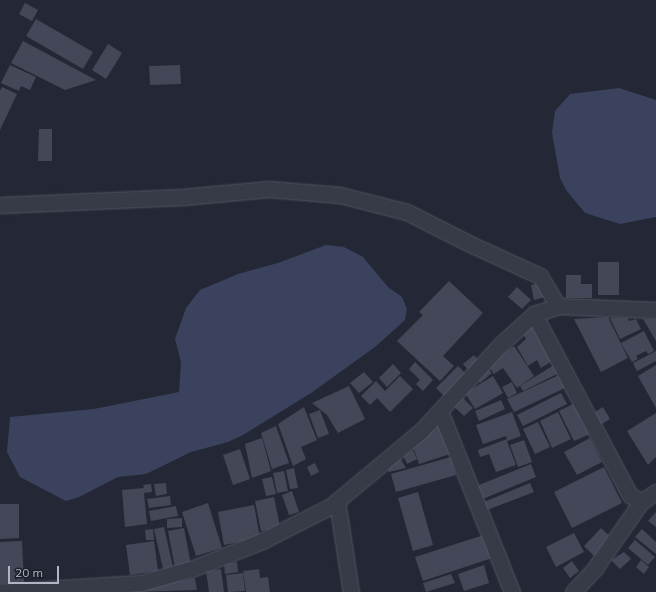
<!DOCTYPE html>
<style>
body{margin:0}
#map{position:relative;width:656px;height:592px;overflow:hidden;background:#242836;font-family:Mulish,sans-serif}
div>[style]{position:absolute}
[style*='--x']{left:calc(var(--x)*1px);top:calc(var(--y)*1px);width:calc(var(--w)*1px);rotate:calc(var(--a)*1deg)}
.water>*{inset:0;background:#3b425d}
.building>*{inset:0;background:#434757}
.roads{filter:drop-shadow(0 0 1px #525561) drop-shadow(0 0 1px #525561)}
.minor>*{height:15px;margin:-7.5px;padding:0 7.5px;transform-origin:7.5px;border-radius:7.5px;background:#373a47}
span{translate:-50% -50%;white-space:nowrap;text-align:center;line-height:1.15;-webkit-text-stroke:3.5px #1c1f2b;paint-order:stroke}
.scale{position:absolute;left:8px;top:566px;width:51px;height:18px;box-sizing:border-box;border:2px solid #b2b5c3;border-top:0;padding-left:5px;font-size:12px;line-height:14px;white-space:nowrap;color:#b2b5c3;-webkit-text-stroke:3px #1c1f2b;paint-order:stroke}
</style>
<div id="map">
<div class="water">
<div style="clip-path:polygon(619px 88px,656px 100px,656px 217px,620px 224px,585px 213px,566px 190px,560px 178px,552px 133px,555px 111px,570px 94px)"></div>
<div style="clip-path:polygon(326px 245px,344px 247px,363px 257px,388px 287px,402px 297px,407px 309px,405px 320px,375px 347px,311px 393px,243px 435px,228px 442px,191px 452px,146px 474px,118px 477px,79px 497px,66px 501px,20px 477px,7px 452px,10px 417px,94px 409px,179px 392px,181px 362px,175px 339px,186px 308px,200px 290px,238px 274px,278px 263px)"></div>
</div>
<div class="building">
<div style="clip-path:polygon(25px 3px,38px 10px,32px 21px,19px 14px)"></div>
<div style="clip-path:polygon(36px 19px,93px 52px,83px 69px,26px 36px)"></div>
<div style="clip-path:polygon(23px 41px,96px 80px,65px 90px,11px 63px)"></div>
<div style="clip-path:polygon(108px 44px,122px 53px,106px 79px,92px 70px)"></div>
<div style="clip-path:polygon(10px 65px,36px 77px,30px 90px,21px 86px,19px 91px,1px 83px)"></div>
<div style="clip-path:polygon(180px 65px,181px 84px,150px 85px,149px 66px)"></div>
<div style="clip-path:polygon(2px 87px,17px 94px,0 130px,0 91px)"></div>
<div style="clip-path:polygon(39px 129px,52px 129px,52px 161px,38px 161px)"></div>
<div style="clip-path:polygon(598px 262px,619px 262px,619px 295px,598px 295px)"></div>
<div style="clip-path:polygon(566px 275px,581px 275px,581px 284px,592px 284px,592px 298px,566px 298px)"></div>
<div style="clip-path:polygon(449px 281px,483px 313px,443px 356px,454px 366px,440px 381px,397px 341px,423px 315px,419px 312px)"></div>
<div style="clip-path:polygon(542px 283px,545px 297px,534px 300px,531px 285px)"></div>
<div style="clip-path:polygon(517px 287px,531px 300px,522px 309px,508px 297px)"></div>
<div style="clip-path:polygon(608px 317px,628px 358px,601px 372px,574px 319px)"></div>
<div style="clip-path:polygon(610px 318px,628px 318px,629px 321px,636px 319px,641px 329px,620px 339px)"></div>
<div style="clip-path:polygon(643px 319px,656px 319px,656px 341px)"></div>
<div style="clip-path:polygon(533px 325px,552px 361px,541px 368px,537px 360px,528px 366px,517px 347px,526px 339px,523px 334px)"></div>
<div style="clip-path:polygon(644px 331px,654px 351px,648px 354px,646px 351px,636px 356px,638px 359px,632px 362px,621px 343px)"></div>
<div style="clip-path:polygon(514px 346px,534px 376px,517px 388px,503px 368px,494px 374px,487px 364px)"></div>
<div style="clip-path:polygon(656px 351px,656px 361px,637px 371px,633px 363px)"></div>
<div style="clip-path:polygon(474px 355px,480px 362px,469px 371px,463px 364px)"></div>
<div style="clip-path:polygon(415px 362px,433px 380px,423px 391px,416px 384px,420px 380px,409px 369px)"></div>
<div style="clip-path:polygon(393px 364px,401px 373px,387px 387px,379px 378px)"></div>
<div style="clip-path:polygon(554px 365px,559px 373px,523px 391px,520px 386px)"></div>
<div style="clip-path:polygon(656px 365px,656px 408px,638px 376px)"></div>
<div style="clip-path:polygon(458px 366px,467px 375px,445px 397px,436px 388px)"></div>
<div style="clip-path:polygon(487px 368px,492px 373px,480px 383px,476px 378px)"></div>
<div style="clip-path:polygon(364px 372px,373px 382px,359px 393px,350px 383px)"></div>
<div style="clip-path:polygon(559px 375px,565px 388px,514px 412px,507px 399px)"></div>
<div style="clip-path:polygon(400px 376px,413px 389px,390px 412px,377px 398px,370px 405px,361px 396px,376px 381px,385px 391px)"></div>
<div style="clip-path:polygon(493px 376px,503px 393px,475px 409px,465px 393px)"></div>
<div style="clip-path:polygon(512px 382px,517px 393px,508px 398px,502px 387px)"></div>
<div style="clip-path:polygon(349px 386px,365px 419px,338px 433px,327px 415px,312px 403px)"></div>
<div style="clip-path:polygon(561px 393px,567px 404px,523px 426px,517px 415px)"></div>
<div style="clip-path:polygon(462px 397px,473px 408px,464px 416px,453px 406px)"></div>
<div style="clip-path:polygon(501px 400px,505px 409px,479px 421px,475px 411px)"></div>
<div style="clip-path:polygon(575px 403px,590px 434px,574px 441px,559px 411px)"></div>
<div style="clip-path:polygon(304px 407px,317px 440px,301px 447px,306px 459px,293px 466px,278px 424px)"></div>
<div style="clip-path:polygon(603px 407px,610px 419px,597px 427px,590px 415px)"></div>
<div style="clip-path:polygon(320px 410px,329px 434px,318px 438px,309px 414px)"></div>
<div style="clip-path:polygon(512px 412px,521px 436px,507px 441px,516px 465px,496px 472px,489px 454px,480px 457px,478px 450px,507px 439px,506px 436px,483px 444px,476px 425px)"></div>
<div style="clip-path:polygon(558px 412px,571px 439px,552px 448px,540px 421px)"></div>
<div style="clip-path:polygon(656px 413px,656px 457px,648px 465px,627px 431px)"></div>
<div style="clip-path:polygon(538px 422px,550px 447px,535px 454px,523px 429px)"></div>
<div style="clip-path:polygon(276px 426px,289px 463px,272px 469px,261px 433px)"></div>
<div style="clip-path:polygon(439px 426px,450px 454px,419px 464px,412px 444px)"></div>
<div style="clip-path:polygon(262px 438px,271px 471px,252px 478px,245px 444px)"></div>
<div style="clip-path:polygon(590px 438px,602px 462px,577px 475px,564px 452px)"></div>
<div style="clip-path:polygon(524px 440px,532px 462px,518px 467px,510px 445px)"></div>
<div style="clip-path:polygon(240px 449px,250px 479px,233px 485px,223px 455px)"></div>
<div style="clip-path:polygon(413px 450px,417px 459px,407px 464px,403px 455px)"></div>
<div style="clip-path:polygon(451px 457px,456px 475px,396px 492px,391px 474px)"></div>
<div style="clip-path:polygon(400px 458px,406px 468px,389px 472px,386px 467px)"></div>
<div style="clip-path:polygon(315px 463px,319px 472px,311px 476px,307px 467px)"></div>
<div style="clip-path:polygon(531px 464px,536px 477px,480px 500px,474px 487px)"></div>
<div style="clip-path:polygon(604px 467px,622px 503px,572px 528px,554px 492px)"></div>
<div style="clip-path:polygon(294px 468px,298px 488px,290px 489px,286px 470px)"></div>
<div style="clip-path:polygon(284px 471px,288px 491px,277px 493px,273px 473px)"></div>
<div style="clip-path:polygon(272px 477px,276px 494px,266px 496px,262px 479px)"></div>
<div style="clip-path:polygon(166px 483px,167px 494px,156px 496px,154px 484px)"></div>
<div style="clip-path:polygon(530px 483px,534px 492px,482px 512px,479px 504px)"></div>
<div style="clip-path:polygon(151px 484px,152px 492px,144px 493px,147px 524px,125px 527px,122px 490px,144px 488px,143px 485px)"></div>
<div style="clip-path:polygon(292px 491px,299px 512px,289px 515px,282px 495px)"></div>
<div style="clip-path:polygon(418px 492px,433px 545px,413px 551px,398px 498px)"></div>
<div style="clip-path:polygon(170px 496px,171px 505px,149px 508px,147px 499px)"></div>
<div style="clip-path:polygon(274px 497px,280px 527px,261px 531px,255px 501px)"></div>
<div style="clip-path:polygon(208px 503px,222px 548px,196px 556px,182px 512px)"></div>
<div style="clip-path:polygon(0 504px,19px 504px,19px 538px,0 539px)"></div>
<div style="clip-path:polygon(254px 505px,260px 538px,224px 545px,218px 512px)"></div>
<div style="clip-path:polygon(176px 506px,178px 516px,151px 521px,149px 511px)"></div>
<div style="clip-path:polygon(656px 512px,656px 527px,648px 521px)"></div>
<div style="clip-path:polygon(182px 518px,182px 527px,167px 528px,167px 519px)"></div>
<div style="clip-path:polygon(164px 527px,173px 567px,163px 569px,154px 529px)"></div>
<div style="clip-path:polygon(184px 528px,191px 565px,175px 568px,168px 531px)"></div>
<div style="clip-path:polygon(601px 528px,612px 538px,594px 556px,584px 546px)"></div>
<div style="clip-path:polygon(153px 529px,154px 540px,146px 540px,145px 530px)"></div>
<div style="clip-path:polygon(642px 529px,656px 542px,656px 554px,635px 537px)"></div>
<div style="clip-path:polygon(574px 533px,584px 552px,556px 567px,546px 547px)"></div>
<div style="clip-path:polygon(484px 535px,492px 558px,423px 581px,415px 557px)"></div>
<div style="clip-path:polygon(635px 540px,655px 557px,648px 565px,628px 548px)"></div>
<div style="clip-path:polygon(22px 541px,24px 583px,0 584px,0 542px)"></div>
<div style="clip-path:polygon(154px 541px,158px 571px,130px 575px,126px 545px)"></div>
<div style="clip-path:polygon(624px 552px,631px 559px,620px 569px,611px 560px)"></div>
<div style="clip-path:polygon(641px 560px,649px 567px,644px 574px,636px 567px)"></div>
<div style="clip-path:polygon(572px 561px,579px 571px,570px 578px,563px 568px)"></div>
<div style="clip-path:polygon(237px 562px,238px 572px,225px 574px,224px 564px)"></div>
<div style="clip-path:polygon(484px 565px,489px 583px,464px 591px,458px 574px)"></div>
<div style="clip-path:polygon(221px 569px,224px 592px,209px 592px,206px 571px)"></div>
<div style="clip-path:polygon(259px 569px,260px 578px,268px 577px,270px 592px,246px 592px,243px 571px)"></div>
<div style="clip-path:polygon(243px 573px,245px 591px,228px 592px,226px 575px)"></div>
<div style="clip-path:polygon(451px 574px,455px 583px,426px 592px,423px 583px)"></div>
<div style="clip-path:polygon(195px 578px,197px 590px,132px 592px,132px 590px)"></div>
</div>
<div class="roads">
<div class="minor">
<div style="--x:0;--y:205;--w:183;--a:-2.5"></div>
<div style="--x:183;--y:197;--w:86;--a:-5.3"></div>
<div style="--x:269;--y:189;--w:71;--a:4.8"></div>
<div style="--x:340;--y:195;--w:69;--a:14.2"></div>
<div style="--x:407;--y:212;--w:68;--a:26.9"></div>
<div style="--x:468;--y:243;--w:79;--a:24.6"></div>
<div style="--x:540;--y:276;--w:35;--a:59"></div>
<div style="--x:534;--y:314;--w:205;--a:62.1"></div>
<div style="--x:630;--y:495;--w:13;--a:32"></div>
<div style="--x:440;--y:411;--w:195;--a:68.3"></div>
<div style="--x:337;--y:501;--w:92;--a:81.3"></div>
<div style="--x:0;--y:592;--w:141;--a:-3.7"></div>
<div style="--x:141;--y:583;--w:55;--a:-15.8"></div>
<div style="--x:194;--y:568;--w:73;--a:-21.7"></div>
<div style="--x:262;--y:541;--w:77;--a:-26.9"></div>
<div style="--x:331;--y:506;--w:117;--a:-39.8"></div>
<div style="--x:421;--y:431;--w:118;--a:-47.4"></div>
<div style="--x:501;--y:344;--w:45;--a:-42.3"></div>
<div style="--x:534;--y:314;--w:25;--a:-18"></div>
<div style="--x:558;--y:306;--w:98;--a:2.3"></div>
<div style="--x:573;--y:592;--w:33;--a:-47"></div>
<div style="--x:595;--y:568;--w:80;--a:-55.1"></div>
<div style="--x:641;--y:502;--w:18;--a:-34"></div>
</div>
</div>
<div class="scale">20 m</div>
</div>
